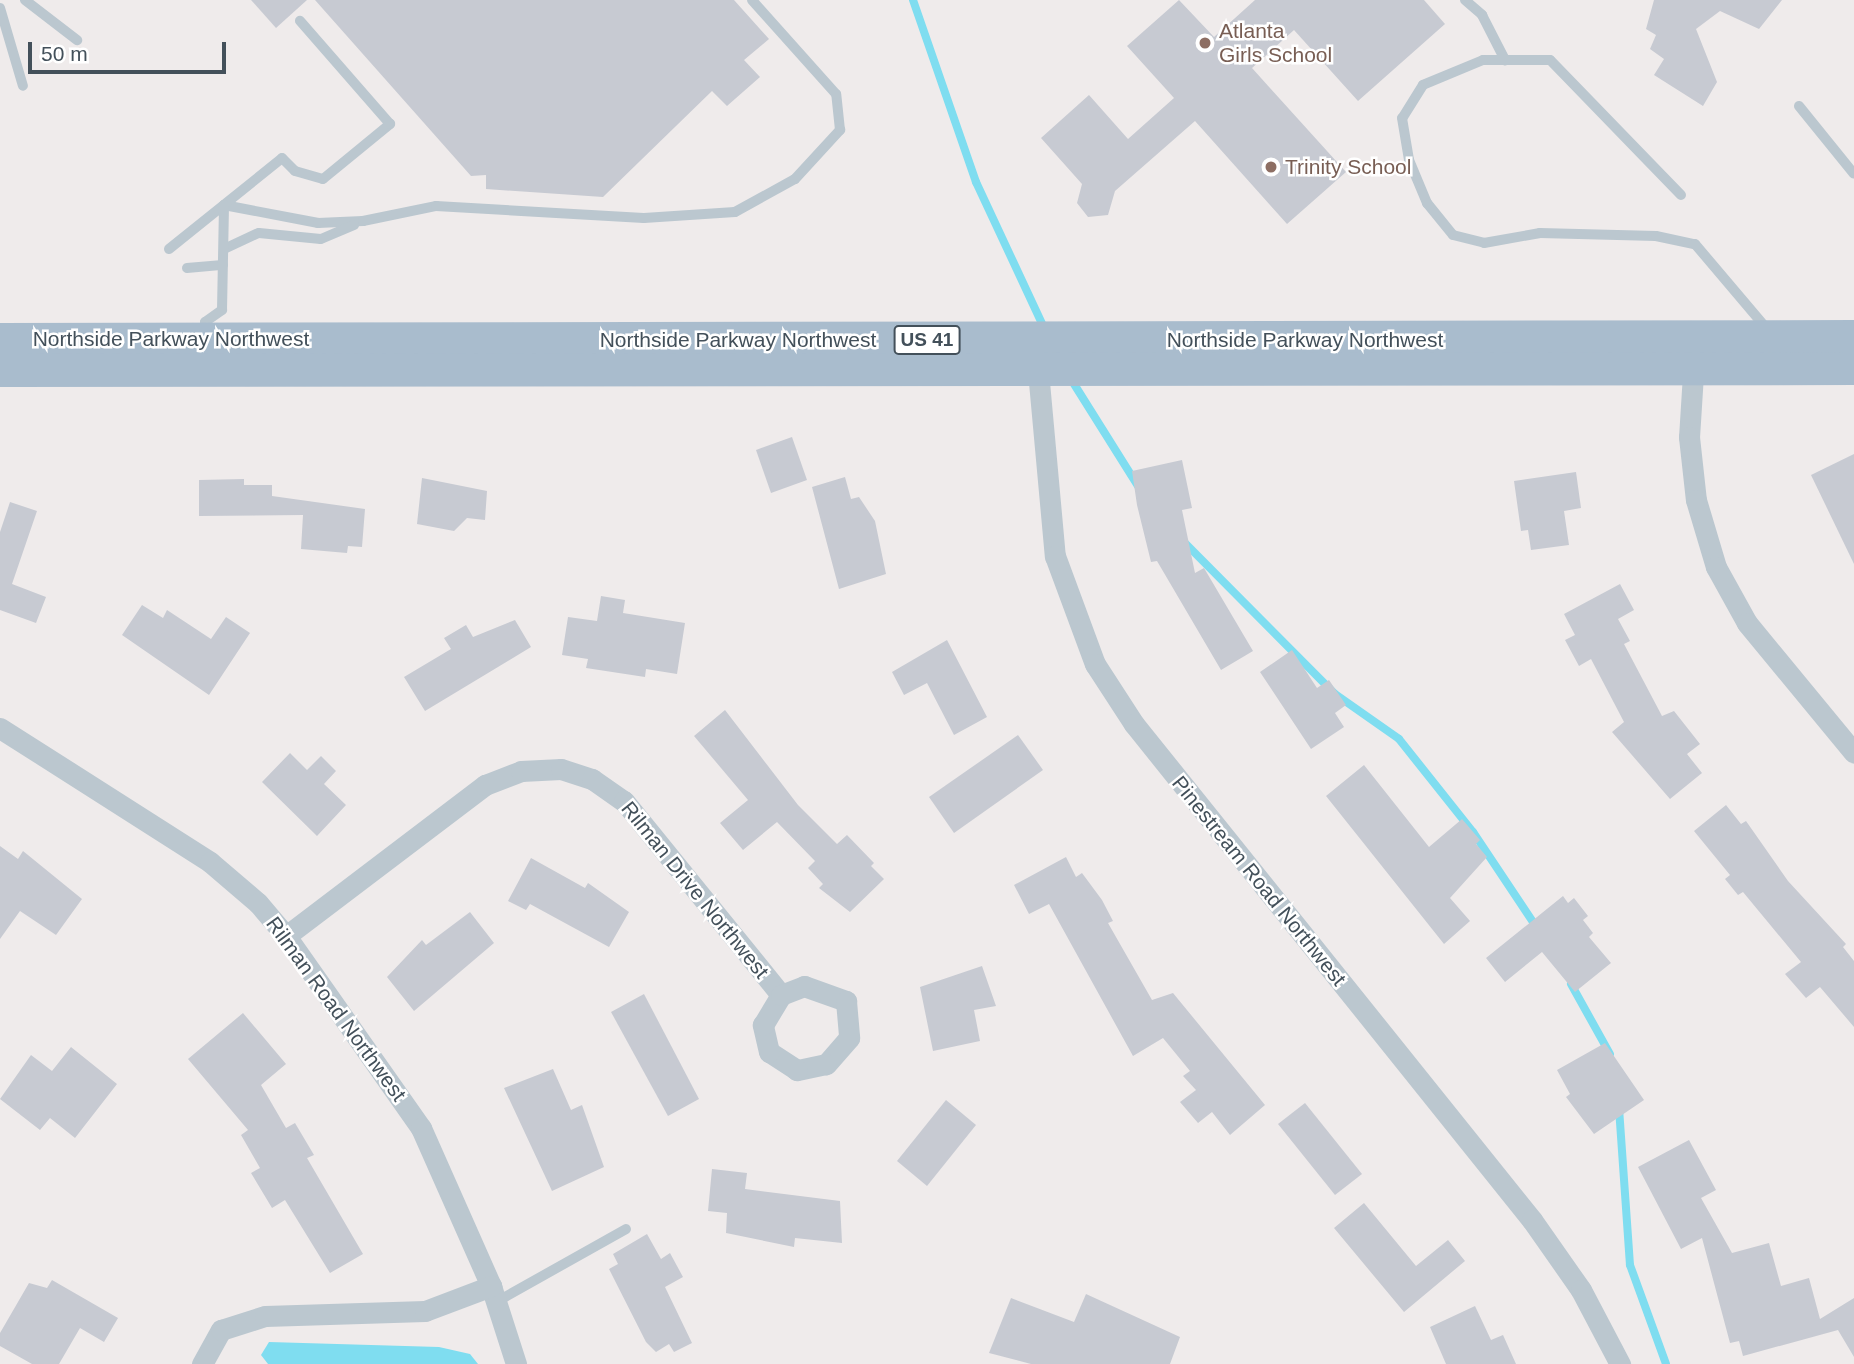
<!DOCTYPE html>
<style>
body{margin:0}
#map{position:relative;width:1854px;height:1364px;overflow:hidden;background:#efebeb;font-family:Arial,sans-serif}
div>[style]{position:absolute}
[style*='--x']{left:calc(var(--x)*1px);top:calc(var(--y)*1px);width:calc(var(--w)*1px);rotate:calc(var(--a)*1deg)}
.water>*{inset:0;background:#7fddf0}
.stream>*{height:8px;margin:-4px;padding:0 4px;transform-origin:4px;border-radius:4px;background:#7fddf0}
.building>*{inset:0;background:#c7cad2}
.lane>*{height:10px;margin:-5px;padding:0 5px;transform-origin:5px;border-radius:5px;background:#bbc7cf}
.street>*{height:21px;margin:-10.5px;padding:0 10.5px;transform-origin:10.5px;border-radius:10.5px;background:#bbc7cf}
.primary>*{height:33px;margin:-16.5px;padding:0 16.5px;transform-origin:16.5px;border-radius:16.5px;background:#a9bccd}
.dots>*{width:19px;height:19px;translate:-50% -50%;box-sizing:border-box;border:4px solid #fff;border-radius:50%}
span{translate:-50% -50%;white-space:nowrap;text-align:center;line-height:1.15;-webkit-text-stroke:5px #fff;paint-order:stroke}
.shield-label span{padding:2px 5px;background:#fff;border:2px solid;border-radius:5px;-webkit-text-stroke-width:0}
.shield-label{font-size:19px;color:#43505a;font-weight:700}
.education-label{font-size:21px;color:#785e54}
.left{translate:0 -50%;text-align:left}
.street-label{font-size:21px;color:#43505a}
.scale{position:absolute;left:28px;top:42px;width:198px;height:32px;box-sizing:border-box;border:4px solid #43505a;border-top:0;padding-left:9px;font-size:21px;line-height:24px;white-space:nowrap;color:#43505a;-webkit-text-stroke:5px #fff;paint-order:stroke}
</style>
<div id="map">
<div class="water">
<div style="clip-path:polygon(269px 1342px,439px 1347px,470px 1354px,478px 1364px,268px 1364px,261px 1355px)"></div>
</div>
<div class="stream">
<div style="--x:913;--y:0;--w:193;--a:70.9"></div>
<div style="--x:976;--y:182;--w:163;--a:65"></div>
<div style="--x:1069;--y:376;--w:130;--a:57.9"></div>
<div style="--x:1184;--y:542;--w:214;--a:45.2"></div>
<div style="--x:1335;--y:694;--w:78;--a:35.1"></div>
<div style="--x:1399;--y:739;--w:119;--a:51.5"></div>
<div style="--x:1473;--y:832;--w:115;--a:56.3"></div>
<div style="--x:1571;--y:984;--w:80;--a:60.9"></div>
<div style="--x:1619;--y:1108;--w:157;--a:86"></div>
<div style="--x:1630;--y:1265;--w:105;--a:70"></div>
</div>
<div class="building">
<div style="clip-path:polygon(251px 0,307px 0,276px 28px)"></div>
<div style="clip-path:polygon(315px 0,734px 0,769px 39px,744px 60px,760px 77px,727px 106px,712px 91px,603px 197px,486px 189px,486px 175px,471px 176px)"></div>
<div style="clip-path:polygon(1179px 0,1214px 37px,1255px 0,1424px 0,1445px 24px,1358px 101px,1294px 30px,1252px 68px,1346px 172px,1287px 224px,1195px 121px,1115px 191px,1108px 215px,1088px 217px,1077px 203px,1082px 184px,1041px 138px,1089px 95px,1128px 139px,1174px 98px,1127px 46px)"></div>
<div style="clip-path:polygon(1654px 0,1782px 0,1759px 29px,1720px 11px,1696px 29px,1717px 82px,1703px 106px,1654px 75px,1664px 59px,1650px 49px,1656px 35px,1646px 29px)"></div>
<div style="clip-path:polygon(792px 437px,807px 480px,771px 493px,756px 450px)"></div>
<div style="clip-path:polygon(1854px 454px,1854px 564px,1811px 475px)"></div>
<div style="clip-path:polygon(1182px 460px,1192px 508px,1182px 510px,1195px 573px,1204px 568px,1253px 651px,1221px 670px,1157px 561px,1151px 562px,1137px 505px,1132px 471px)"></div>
<div style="clip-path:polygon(1576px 472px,1581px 508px,1564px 511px,1569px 545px,1531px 550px,1528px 530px,1521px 531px,1514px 481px)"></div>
<div style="clip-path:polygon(845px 477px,851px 499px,859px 497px,875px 521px,886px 574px,839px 589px,812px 487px)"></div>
<div style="clip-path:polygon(422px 478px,487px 491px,485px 520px,467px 518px,454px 531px,417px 524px)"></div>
<div style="clip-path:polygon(244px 479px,244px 485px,272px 485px,272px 496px,365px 509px,362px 547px,348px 546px,347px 553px,301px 549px,303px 515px,199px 516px,199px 480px)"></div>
<div style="clip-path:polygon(10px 502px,37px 511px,12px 584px,46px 597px,36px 623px,0 610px,0 532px)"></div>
<div style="clip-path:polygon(1620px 584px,1634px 610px,1618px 619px,1630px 641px,1624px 644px,1662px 716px,1674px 711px,1700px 744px,1687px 754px,1702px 773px,1670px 799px,1612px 732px,1624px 722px,1591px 659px,1579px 666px,1565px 640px,1575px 635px,1564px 614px)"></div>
<div style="clip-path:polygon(601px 596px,625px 600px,623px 613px,685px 623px,677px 674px,646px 669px,645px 677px,586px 668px,588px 659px,562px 655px,568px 617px,597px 621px)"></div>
<div style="clip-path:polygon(142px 605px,163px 618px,167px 610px,211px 639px,226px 617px,250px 633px,209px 695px,122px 635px)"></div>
<div style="clip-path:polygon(515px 620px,531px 647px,425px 711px,404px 677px,451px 649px,444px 638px,466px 625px,473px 637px)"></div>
<div style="clip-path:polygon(947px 640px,987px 717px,954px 735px,927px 683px,904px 695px,892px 672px)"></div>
<div style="clip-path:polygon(1292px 650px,1317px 688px,1329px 680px,1346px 705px,1335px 713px,1344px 727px,1311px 749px,1260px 672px)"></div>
<div style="clip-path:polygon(725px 710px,798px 805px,837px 844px,847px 835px,874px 863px,871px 866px,884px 879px,850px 912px,819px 888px,823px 884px,808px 868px,815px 861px,777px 822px,743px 850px,720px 823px,748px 800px,694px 736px)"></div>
<div style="clip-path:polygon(1018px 735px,1043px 770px,954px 833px,929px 797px)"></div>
<div style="clip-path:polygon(290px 753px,307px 770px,321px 756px,336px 771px,324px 784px,346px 805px,317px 836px,262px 782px)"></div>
<div style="clip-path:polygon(1364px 765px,1429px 847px,1462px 819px,1480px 840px,1476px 844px,1487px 857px,1450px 898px,1470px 921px,1444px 944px,1326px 796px)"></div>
<div style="clip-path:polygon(1726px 805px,1741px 824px,1746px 821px,1788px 881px,1846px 944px,1843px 947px,1854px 961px,1854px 1027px,1820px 987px,1806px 998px,1785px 974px,1801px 962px,1743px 892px,1738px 895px,1725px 879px,1730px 875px,1694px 831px)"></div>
<div style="clip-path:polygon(0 846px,18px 859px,23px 851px,82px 899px,56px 935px,20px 911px,0 939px)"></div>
<div style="clip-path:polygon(1066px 857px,1076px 877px,1082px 873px,1102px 900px,1113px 921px,1108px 923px,1152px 1000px,1173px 993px,1265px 1105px,1230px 1135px,1212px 1112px,1198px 1123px,1180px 1102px,1196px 1090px,1183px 1076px,1190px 1071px,1163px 1038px,1133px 1056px,1049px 904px,1029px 914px,1014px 885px)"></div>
<div style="clip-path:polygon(531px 858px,585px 888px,588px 883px,629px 912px,609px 947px,530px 904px,526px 910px,508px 901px)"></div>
<div style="clip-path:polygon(1563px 896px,1568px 903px,1574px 898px,1588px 916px,1583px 920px,1593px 933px,1589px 937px,1611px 963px,1575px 992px,1542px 952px,1505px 982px,1486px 958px)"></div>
<div style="clip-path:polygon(470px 912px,494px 943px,414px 1011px,387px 977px,422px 940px,426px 945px)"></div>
<div style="clip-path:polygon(982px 966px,996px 1006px,974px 1010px,980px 1041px,933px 1051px,920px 987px)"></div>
<div style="clip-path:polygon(644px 994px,699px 1099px,668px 1116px,611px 1012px)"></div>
<div style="clip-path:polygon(243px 1013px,286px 1064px,261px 1085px,286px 1128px,295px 1123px,314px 1155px,307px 1158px,363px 1254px,330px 1273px,285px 1200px,272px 1208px,251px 1173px,260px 1168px,241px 1135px,248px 1130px,188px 1059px)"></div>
<div style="clip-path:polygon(1605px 1043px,1644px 1100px,1594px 1134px,1566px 1097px,1570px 1094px,1557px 1070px)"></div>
<div style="clip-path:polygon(71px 1047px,117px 1084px,75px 1138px,50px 1118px,40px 1130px,0 1099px,31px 1055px,52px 1071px)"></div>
<div style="clip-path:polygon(553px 1069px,571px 1110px,582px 1105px,604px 1167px,552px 1191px,504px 1088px)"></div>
<div style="clip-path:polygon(946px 1100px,976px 1125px,927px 1186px,897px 1161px)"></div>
<div style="clip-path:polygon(1305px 1103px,1362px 1174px,1335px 1195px,1278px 1124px)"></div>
<div style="clip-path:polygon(1689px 1140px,1716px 1190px,1701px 1198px,1732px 1253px,1769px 1243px,1781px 1286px,1809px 1278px,1820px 1319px,1854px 1298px,1854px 1357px,1838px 1330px,1743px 1356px,1739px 1341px,1730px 1343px,1702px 1238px,1681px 1249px,1638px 1167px)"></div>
<div style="clip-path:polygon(712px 1169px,747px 1173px,745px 1189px,840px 1201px,842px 1243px,795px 1238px,794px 1247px,726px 1233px,727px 1213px,708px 1211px)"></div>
<div style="clip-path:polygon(1364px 1203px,1416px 1266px,1448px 1240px,1465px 1261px,1404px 1312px,1334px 1228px)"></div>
<div style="clip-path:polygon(647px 1234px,661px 1259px,670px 1253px,683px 1277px,665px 1287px,692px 1343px,674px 1352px,669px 1344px,656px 1352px,646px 1342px,609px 1269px,618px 1264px,613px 1254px)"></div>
<div style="clip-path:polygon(52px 1280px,118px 1318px,104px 1342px,80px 1328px,59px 1364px,32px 1364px,0 1346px,0 1333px,29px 1283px,47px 1288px)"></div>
<div style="clip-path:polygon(1086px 1294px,1180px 1337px,1170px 1364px,1031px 1364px,989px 1353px,1011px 1298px,1074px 1322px)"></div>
<div style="clip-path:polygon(1475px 1306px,1491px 1340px,1503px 1335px,1516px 1364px,1446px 1364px,1430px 1327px)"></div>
</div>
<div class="lane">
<div style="--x:25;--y:0;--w:66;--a:37.6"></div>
<div style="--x:1465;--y:0;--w:23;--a:41"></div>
<div style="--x:1482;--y:15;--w:51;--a:62.9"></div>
<div style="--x:0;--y:8;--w:81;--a:73.6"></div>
<div style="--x:1799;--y:106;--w:87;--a:51"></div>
<div style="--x:1681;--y:195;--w:188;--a:-134.1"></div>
<div style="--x:1550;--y:60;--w:67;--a:180"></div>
<div style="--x:1483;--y:60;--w:65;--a:157.4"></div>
<div style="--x:1423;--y:85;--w:39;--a:122"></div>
<div style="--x:1402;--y:118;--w:43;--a:80.5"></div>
<div style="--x:1409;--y:160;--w:47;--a:67.3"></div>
<div style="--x:1427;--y:203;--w:41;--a:50.9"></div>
<div style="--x:1453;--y:235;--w:32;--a:14"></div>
<div style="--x:1484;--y:243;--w:57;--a:-10.1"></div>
<div style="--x:1540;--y:233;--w:116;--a:1.5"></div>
<div style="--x:1656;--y:236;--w:40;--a:12"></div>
<div style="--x:1695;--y:244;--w:113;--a:49.7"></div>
<div style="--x:224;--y:205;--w:96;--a:10.8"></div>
<div style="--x:318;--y:223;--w:45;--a:-2.5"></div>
<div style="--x:363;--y:221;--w:75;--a:-11.6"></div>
<div style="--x:436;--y:206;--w:208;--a:3.3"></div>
<div style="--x:644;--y:218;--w:91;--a:-3.8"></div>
<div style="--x:735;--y:212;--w:68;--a:-28.8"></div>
<div style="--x:795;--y:179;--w:67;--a:-47.4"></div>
<div style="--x:840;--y:130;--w:36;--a:-96"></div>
<div style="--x:836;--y:94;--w:126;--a:-131.8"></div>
<div style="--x:169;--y:249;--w:145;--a:-38.8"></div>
<div style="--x:282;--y:158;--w:18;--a:45"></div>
<div style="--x:295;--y:171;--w:29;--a:16"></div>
<div style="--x:323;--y:179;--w:87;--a:-39.4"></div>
<div style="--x:390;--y:124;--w:137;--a:-131.1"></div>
<div style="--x:224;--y:249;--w:38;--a:-25"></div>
<div style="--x:259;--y:233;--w:62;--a:5.5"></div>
<div style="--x:321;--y:239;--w:36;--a:-23"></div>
<div style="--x:187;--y:268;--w:36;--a:-5"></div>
<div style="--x:206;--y:336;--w:14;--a:-94"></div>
<div style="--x:205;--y:322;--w:21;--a:-35"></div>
<div style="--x:222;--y:310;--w:105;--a:-88.9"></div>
<div style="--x:496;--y:1302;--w:149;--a:-29.3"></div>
</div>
<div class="street">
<div style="--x:1694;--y:358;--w:79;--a:93.6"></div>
<div style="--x:1689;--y:437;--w:63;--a:83.7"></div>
<div style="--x:1696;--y:500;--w:70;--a:73.4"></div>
<div style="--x:1716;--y:567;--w:64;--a:61"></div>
<div style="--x:1747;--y:623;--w:168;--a:50.5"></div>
<div style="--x:1037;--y:360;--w:197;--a:84.8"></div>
<div style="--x:1055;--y:556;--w:115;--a:69.7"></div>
<div style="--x:1095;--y:664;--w:72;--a:57"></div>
<div style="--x:1134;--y:724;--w:636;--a:51.26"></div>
<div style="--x:1532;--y:1220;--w:85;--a:55"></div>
<div style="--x:1581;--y:1290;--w:84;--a:62.2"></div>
<div style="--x:0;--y:728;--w:249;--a:32.5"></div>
<div style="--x:210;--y:862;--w:63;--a:40.5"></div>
<div style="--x:258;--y:903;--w:43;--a:49.7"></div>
<div style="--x:286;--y:936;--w:235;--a:54.9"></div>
<div style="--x:421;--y:1128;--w:173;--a:66.1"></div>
<div style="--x:491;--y:1286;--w:82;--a:72.2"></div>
<div style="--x:286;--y:936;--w:250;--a:-37.2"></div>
<div style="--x:485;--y:785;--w:39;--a:-21"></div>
<div style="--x:521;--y:771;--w:40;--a:-2.9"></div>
<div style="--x:561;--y:769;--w:33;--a:18"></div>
<div style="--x:592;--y:779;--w:39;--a:35"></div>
<div style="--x:624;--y:801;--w:250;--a:51"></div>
<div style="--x:804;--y:986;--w:45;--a:19.7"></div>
<div style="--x:846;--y:1001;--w:37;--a:85"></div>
<div style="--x:849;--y:1038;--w:35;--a:131"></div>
<div style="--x:826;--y:1064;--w:30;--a:168"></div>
<div style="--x:797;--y:1070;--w:33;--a:-147"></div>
<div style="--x:769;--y:1052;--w:28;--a:-103"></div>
<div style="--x:763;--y:1025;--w:35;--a:-59"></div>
<div style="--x:781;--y:995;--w:25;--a:-21"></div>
<div style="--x:202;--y:1364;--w:39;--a:-61"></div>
<div style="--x:221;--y:1330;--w:46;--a:-17.7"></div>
<div style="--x:265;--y:1316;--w:160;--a:-1.8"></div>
<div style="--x:425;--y:1311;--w:71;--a:-20.7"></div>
</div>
<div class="primary">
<div style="--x:0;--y:339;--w:1854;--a:-0.09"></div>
<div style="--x:0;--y:370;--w:1854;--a:-0.06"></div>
</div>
<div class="dots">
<div style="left:1205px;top:43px;background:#8d6e63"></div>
<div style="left:1271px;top:167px;background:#8d6e63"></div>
</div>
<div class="shield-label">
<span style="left:927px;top:340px">US 41</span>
</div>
<div class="education-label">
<span class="left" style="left:1219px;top:43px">Atlanta<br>Girls School</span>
<span class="left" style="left:1285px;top:167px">Trinity School</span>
</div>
<div class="street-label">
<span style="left:171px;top:339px">Northside Parkway Northwest</span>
<span style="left:738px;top:340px">Northside Parkway Northwest</span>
<span style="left:1305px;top:340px">Northside Parkway Northwest</span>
<span style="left:1259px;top:881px;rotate:51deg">Pinestream Road Northwest</span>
<span style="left:695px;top:890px;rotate:51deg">Rilman Drive Northwest</span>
<span style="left:336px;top:1009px;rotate:54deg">Rilman Road Northwest</span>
</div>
<div class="scale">50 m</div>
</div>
